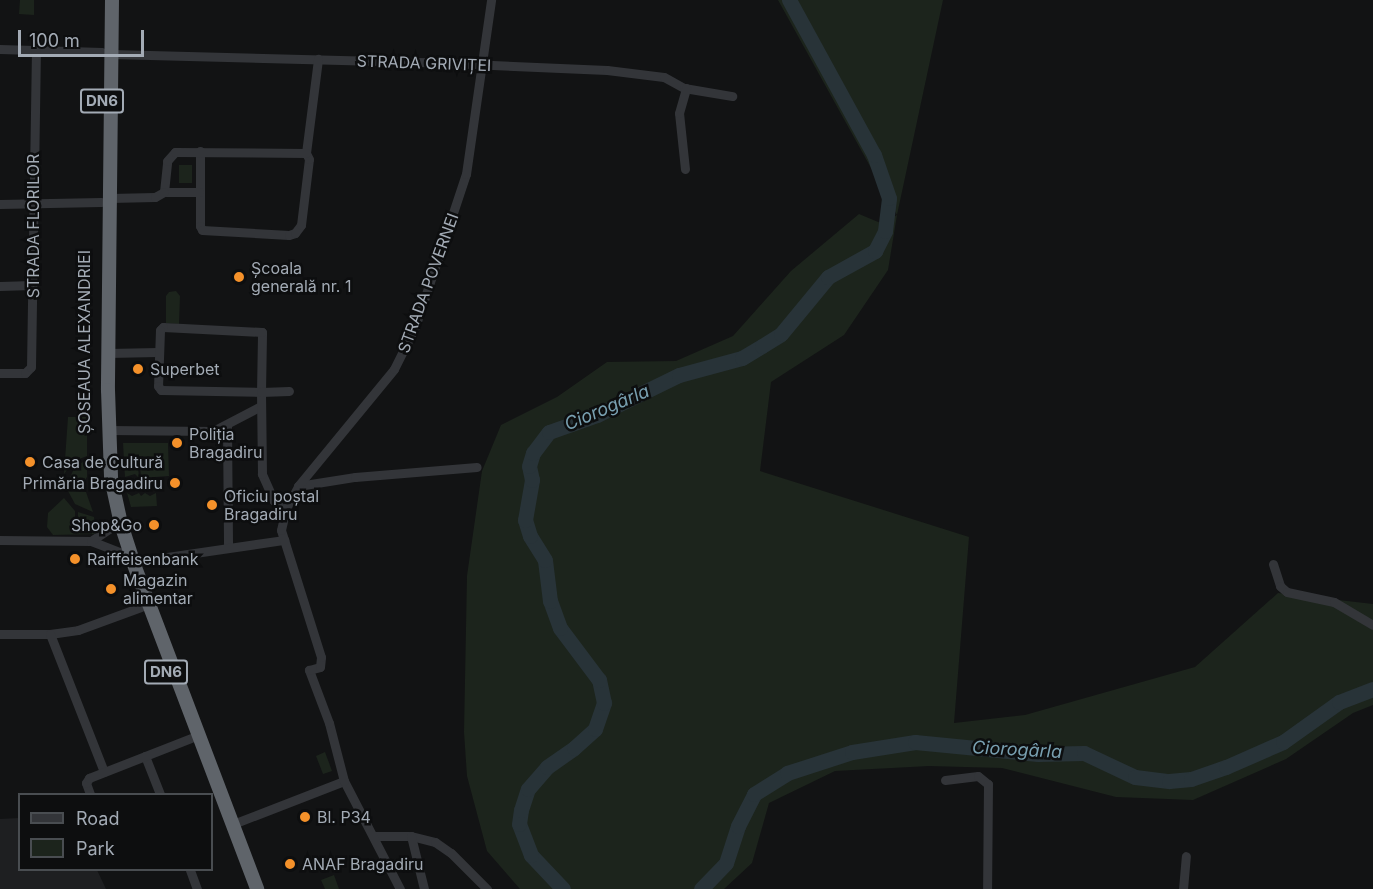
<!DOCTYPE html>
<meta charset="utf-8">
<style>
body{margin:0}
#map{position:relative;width:1373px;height:889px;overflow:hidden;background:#121314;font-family:Inter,sans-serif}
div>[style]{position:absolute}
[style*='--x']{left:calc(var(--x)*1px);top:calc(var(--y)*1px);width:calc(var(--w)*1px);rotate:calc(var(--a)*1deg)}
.built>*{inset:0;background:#1e1f21}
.green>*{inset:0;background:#1c241c}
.river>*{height:15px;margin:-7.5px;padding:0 7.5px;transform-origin:7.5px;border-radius:7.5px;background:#283338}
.minor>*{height:9px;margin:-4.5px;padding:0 4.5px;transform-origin:4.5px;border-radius:4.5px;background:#333539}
.highway>*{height:14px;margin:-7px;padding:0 7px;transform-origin:7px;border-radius:7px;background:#5f646a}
.dots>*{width:16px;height:16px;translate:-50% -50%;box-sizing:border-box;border:3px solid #0d0e0f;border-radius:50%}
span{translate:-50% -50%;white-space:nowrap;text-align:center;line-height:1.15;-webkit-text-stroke:5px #0d0e0f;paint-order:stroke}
.shield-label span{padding:2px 4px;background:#0d0e0f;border:2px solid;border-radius:4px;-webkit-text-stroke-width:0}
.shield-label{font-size:15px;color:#a3abb5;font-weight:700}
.street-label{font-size:16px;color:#a3abb5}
.poi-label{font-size:16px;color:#a3abb5}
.left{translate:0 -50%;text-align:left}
.right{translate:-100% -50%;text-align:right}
.water-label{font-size:18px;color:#79a0b1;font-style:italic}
.legend{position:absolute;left:18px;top:793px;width:195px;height:78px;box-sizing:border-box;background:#0d0e0f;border:2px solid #494d51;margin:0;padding:8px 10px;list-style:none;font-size:18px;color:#a3abb5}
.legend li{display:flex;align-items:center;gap:12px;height:30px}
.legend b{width:30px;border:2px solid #494d51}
.scale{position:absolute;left:18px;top:30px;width:126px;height:27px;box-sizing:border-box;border:3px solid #a3abb5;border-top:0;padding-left:8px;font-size:18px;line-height:21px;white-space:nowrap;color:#a3abb5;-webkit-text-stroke:4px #0d0e0f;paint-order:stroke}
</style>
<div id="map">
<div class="built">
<div style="clip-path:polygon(19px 818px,20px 870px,97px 870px,106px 889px,0 889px,0 819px)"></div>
</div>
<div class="green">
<div style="clip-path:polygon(20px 0,34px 0,34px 15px,19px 14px)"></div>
<div style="clip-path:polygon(778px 0,943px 0,897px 215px,888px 270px,844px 335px,771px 382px,760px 471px,969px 537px,954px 723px,1025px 715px,1195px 667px,1278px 593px,1373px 604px,1373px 705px,1353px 713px,1286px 759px,1193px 800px,1116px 797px,1002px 768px,929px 766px,835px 771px,769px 803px,752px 863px,724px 889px,520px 889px,487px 851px,467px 776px,464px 732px,467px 576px,482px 471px,501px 425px,557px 397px,607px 362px,676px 361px,733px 336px,791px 271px,859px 214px,883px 224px,897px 215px)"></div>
<div style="clip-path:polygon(179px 165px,192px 165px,192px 183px,179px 183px)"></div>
<div style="clip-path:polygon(176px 291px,180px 296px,179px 324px,166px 323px,166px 296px,169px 292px)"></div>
<div style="clip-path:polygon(68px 417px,87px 417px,87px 456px,74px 461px,64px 474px)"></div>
<div style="clip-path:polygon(123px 443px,168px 443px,169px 476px,141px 478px,140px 465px,144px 465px,143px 456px,124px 461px)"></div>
<div style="clip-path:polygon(87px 460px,87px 477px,85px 480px,69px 480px,75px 466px)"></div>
<div style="clip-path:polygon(134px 461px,134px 466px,138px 466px,139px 478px,135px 474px,125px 477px,124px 462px)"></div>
<div style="clip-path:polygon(68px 491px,86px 492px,93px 512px,75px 504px)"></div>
<div style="clip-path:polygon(127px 493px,132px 496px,139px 493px,141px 496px,145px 493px,150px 496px,156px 493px,157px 506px,131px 507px)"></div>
<div style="clip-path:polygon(64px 498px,75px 511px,75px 524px,78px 524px,78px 512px,94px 517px,96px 534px,53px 535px,47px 527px,48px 513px)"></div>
<div style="clip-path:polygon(325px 752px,332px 771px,323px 774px,316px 756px)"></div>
<div style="clip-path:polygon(334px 875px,339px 889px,325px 889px,321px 880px)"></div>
</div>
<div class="river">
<div style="--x:563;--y:889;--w:47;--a:-133.3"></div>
<div style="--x:531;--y:855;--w:33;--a:-111"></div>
<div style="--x:519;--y:824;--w:14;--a:-82"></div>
<div style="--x:521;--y:810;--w:22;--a:-72"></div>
<div style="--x:528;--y:789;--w:29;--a:-49"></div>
<div style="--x:547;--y:767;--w:33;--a:-35"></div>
<div style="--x:574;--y:748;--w:28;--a:-42"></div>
<div style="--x:595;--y:729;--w:28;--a:-71"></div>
<div style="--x:604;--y:703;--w:24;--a:-102"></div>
<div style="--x:599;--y:680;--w:65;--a:-126.9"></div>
<div style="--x:560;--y:628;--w:29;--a:-110"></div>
<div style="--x:550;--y:601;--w:41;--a:-97"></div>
<div style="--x:545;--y:560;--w:28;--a:-122"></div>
<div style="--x:530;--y:536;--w:17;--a:-107"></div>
<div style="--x:525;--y:520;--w:41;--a:-80.1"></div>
<div style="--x:532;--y:480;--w:14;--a:-102"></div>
<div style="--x:529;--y:466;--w:14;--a:-73"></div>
<div style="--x:533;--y:453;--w:26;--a:-53"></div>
<div style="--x:549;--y:432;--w:51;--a:-19.5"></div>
<div style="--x:597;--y:415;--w:91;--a:-26"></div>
<div style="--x:679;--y:375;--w:65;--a:-15.1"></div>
<div style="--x:742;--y:358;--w:23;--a:-31"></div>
<div style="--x:762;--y:346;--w:22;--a:-32"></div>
<div style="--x:781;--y:334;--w:74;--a:-50.5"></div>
<div style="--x:828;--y:277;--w:54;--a:-29"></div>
<div style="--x:875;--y:251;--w:22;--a:-63"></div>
<div style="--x:885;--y:231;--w:33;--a:-83"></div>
<div style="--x:889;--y:198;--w:46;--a:-109.2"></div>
<div style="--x:874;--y:155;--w:177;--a:-118.7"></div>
<div style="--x:701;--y:889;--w:36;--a:-46"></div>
<div style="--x:726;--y:863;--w:39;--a:-72"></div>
<div style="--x:738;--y:826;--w:36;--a:-63"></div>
<div style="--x:754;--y:794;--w:39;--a:-32"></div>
<div style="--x:787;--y:773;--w:68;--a:-17.9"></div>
<div style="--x:852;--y:752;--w:64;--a:-9"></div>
<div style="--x:915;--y:742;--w:124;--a:5.6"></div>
<div style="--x:1038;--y:754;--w:46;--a:-1.2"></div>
<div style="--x:1084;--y:753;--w:56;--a:25.2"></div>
<div style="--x:1135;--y:777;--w:34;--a:7"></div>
<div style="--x:1169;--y:781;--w:22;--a:-5"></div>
<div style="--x:1191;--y:779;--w:37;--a:-19"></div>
<div style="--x:1226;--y:767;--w:62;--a:-23.7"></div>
<div style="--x:1283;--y:742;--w:69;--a:-35.5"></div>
<div style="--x:1339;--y:702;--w:36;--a:-21"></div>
</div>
<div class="minor">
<div style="--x:0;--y:49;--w:102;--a:1.7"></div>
<div style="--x:111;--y:54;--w:336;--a:1.5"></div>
<div style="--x:447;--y:63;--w:160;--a:2.5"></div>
<div style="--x:607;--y:70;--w:57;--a:7"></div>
<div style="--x:664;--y:77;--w:23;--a:29"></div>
<div style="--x:684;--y:88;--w:49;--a:9.5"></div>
<div style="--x:200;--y:151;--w:75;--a:90"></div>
<div style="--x:200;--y:226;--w:4;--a:63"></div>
<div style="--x:202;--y:230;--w:87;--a:3.3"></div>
<div style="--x:289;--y:235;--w:6;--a:-18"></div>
<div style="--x:295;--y:233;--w:10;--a:-53"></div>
<div style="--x:301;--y:225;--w:66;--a:-83.1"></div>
<div style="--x:309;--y:159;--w:7;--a:-117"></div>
<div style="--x:306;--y:153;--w:95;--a:-82.7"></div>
<div style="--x:685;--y:169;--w:56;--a:-96.1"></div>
<div style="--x:679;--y:113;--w:26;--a:-74"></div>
<div style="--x:164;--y:192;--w:31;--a:-84"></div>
<div style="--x:167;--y:161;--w:12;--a:-48"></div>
<div style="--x:175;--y:152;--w:131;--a:0.4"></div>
<div style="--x:164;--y:192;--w:35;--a:0"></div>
<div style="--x:110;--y:198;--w:45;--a:-1.3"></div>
<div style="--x:155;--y:197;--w:10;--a:-29"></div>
<div style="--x:0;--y:204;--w:101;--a:-1.1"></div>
<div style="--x:0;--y:286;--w:32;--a:-2"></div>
<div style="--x:108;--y:353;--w:50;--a:-1.1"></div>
<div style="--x:0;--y:373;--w:25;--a:0"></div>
<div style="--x:25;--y:373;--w:8;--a:-45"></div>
<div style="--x:31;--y:367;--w:317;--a:-89.1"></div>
<div style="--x:227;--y:426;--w:122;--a:89.5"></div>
<div style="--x:108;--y:430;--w:105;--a:0.5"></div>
<div style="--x:213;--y:431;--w:54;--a:-27.5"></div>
<div style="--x:298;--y:486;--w:58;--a:-9"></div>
<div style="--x:355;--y:477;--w:122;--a:-4.7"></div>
<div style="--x:285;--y:512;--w:16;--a:-135"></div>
<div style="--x:274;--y:501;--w:30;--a:-114"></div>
<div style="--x:262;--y:474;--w:82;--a:-90.7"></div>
<div style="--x:261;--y:392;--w:60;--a:-89"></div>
<div style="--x:262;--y:332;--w:99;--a:-177.1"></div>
<div style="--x:163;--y:327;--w:4;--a:135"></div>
<div style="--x:160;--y:330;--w:56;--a:92"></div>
<div style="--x:158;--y:386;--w:5;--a:53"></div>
<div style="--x:161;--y:390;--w:100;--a:1.1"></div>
<div style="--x:261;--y:392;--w:28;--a:-2"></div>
<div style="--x:0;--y:540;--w:91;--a:0.6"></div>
<div style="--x:91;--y:541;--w:33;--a:21"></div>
<div style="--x:91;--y:541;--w:27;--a:-34"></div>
<div style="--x:133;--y:562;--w:153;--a:-8.3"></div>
<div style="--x:1273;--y:564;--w:23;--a:72"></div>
<div style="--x:1280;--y:586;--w:9;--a:41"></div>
<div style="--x:1287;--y:592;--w:48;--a:12"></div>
<div style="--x:1334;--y:602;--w:45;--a:30.5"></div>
<div style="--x:0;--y:634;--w:50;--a:0"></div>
<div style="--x:50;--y:634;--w:28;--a:-8"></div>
<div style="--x:78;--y:630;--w:67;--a:-20.1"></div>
<div style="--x:50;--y:634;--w:148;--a:68.6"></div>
<div style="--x:145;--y:756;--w:41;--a:68.5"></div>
<div style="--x:945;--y:780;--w:33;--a:-7"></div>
<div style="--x:978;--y:776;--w:13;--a:39"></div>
<div style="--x:988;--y:784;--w:105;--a:90.5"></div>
<div style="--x:90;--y:794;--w:12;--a:-110"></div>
<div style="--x:86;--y:783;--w:6;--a:-59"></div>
<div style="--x:89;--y:778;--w:110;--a:-21.4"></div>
<div style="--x:233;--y:824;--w:119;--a:-21.2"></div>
<div style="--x:374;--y:836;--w:37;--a:0"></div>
<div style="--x:411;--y:836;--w:25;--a:14"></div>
<div style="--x:435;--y:842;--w:19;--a:35"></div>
<div style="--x:451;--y:853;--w:51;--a:45"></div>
<div style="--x:411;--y:836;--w:55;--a:76.2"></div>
<div style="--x:190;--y:870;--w:20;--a:70"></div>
<div style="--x:400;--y:889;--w:122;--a:-117.4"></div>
<div style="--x:344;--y:781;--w:60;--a:-104.5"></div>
<div style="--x:329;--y:723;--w:57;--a:-110.7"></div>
<div style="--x:309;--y:670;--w:11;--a:-15"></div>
<div style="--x:320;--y:667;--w:10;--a:-84"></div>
<div style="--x:321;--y:657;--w:133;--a:-107.5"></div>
<div style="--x:281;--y:530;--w:22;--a:-77"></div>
<div style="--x:286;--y:509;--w:26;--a:-62"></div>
<div style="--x:298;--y:486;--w:151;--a:-50.6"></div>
<div style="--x:394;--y:369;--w:47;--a:-63.4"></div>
<div style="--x:415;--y:327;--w:161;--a:-71.6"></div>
<div style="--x:466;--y:174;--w:176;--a:-81.8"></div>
<div style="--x:1183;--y:889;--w:33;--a:-85"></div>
</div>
<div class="highway">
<div style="--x:112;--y:0;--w:390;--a:90.6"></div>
<div style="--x:108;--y:390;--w:88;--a:88"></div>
<div style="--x:111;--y:478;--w:47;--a:77.7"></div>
<div style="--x:121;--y:524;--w:40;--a:72"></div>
<div style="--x:133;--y:562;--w:350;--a:69.2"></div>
</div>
<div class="dots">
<div style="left:239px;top:277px;background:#f4912a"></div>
<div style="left:138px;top:369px;background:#f4912a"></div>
<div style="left:177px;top:443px;background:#f4912a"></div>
<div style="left:30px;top:462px;background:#f4912a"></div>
<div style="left:175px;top:483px;background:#f4912a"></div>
<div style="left:212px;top:505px;background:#f4912a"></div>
<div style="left:154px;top:525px;background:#f4912a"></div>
<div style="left:75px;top:559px;background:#f4912a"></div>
<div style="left:111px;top:589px;background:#f4912a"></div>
<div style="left:305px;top:817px;background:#f4912a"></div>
<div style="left:290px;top:864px;background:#f4912a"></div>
</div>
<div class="shield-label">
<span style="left:102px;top:101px">DN6</span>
<span style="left:166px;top:672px">DN6</span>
</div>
<div class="street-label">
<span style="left:424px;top:63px;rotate:2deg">STRADA GRIVIȚEI</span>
<span style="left:33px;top:226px;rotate:-90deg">STRADA FLORILOR</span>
<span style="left:428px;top:283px;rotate:-70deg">STRADA POVERNEI</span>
<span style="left:84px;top:342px;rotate:-90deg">ȘOSEAUA ALEXANDRIEI</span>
</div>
<div class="poi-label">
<span class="left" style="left:251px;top:277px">Școala<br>generală nr. 1</span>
<span class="left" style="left:150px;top:369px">Superbet</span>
<span class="left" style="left:189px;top:443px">Poliția<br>Bragadiru</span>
<span class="left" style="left:42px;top:462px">Casa de Cultură</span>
<span class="right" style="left:163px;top:483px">Primăria Bragadiru</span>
<span class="left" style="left:224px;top:505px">Oficiu poștal<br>Bragadiru</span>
<span class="right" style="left:142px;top:525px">Shop&amp;Go</span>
<span class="left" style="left:87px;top:559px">Raiffeisenbank</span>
<span class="left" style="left:123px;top:589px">Magazin<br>alimentar</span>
<span class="left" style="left:317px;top:817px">Bl. P34</span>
<span class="left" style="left:302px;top:864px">ANAF Bragadiru</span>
</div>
<div class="water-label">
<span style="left:607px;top:408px;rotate:-23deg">Ciorogârla</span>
<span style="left:1017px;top:750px;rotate:3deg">Ciorogârla</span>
</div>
<ul class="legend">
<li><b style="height:8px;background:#333539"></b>Road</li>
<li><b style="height:16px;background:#1c241c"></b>Park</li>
</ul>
<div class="scale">100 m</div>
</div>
